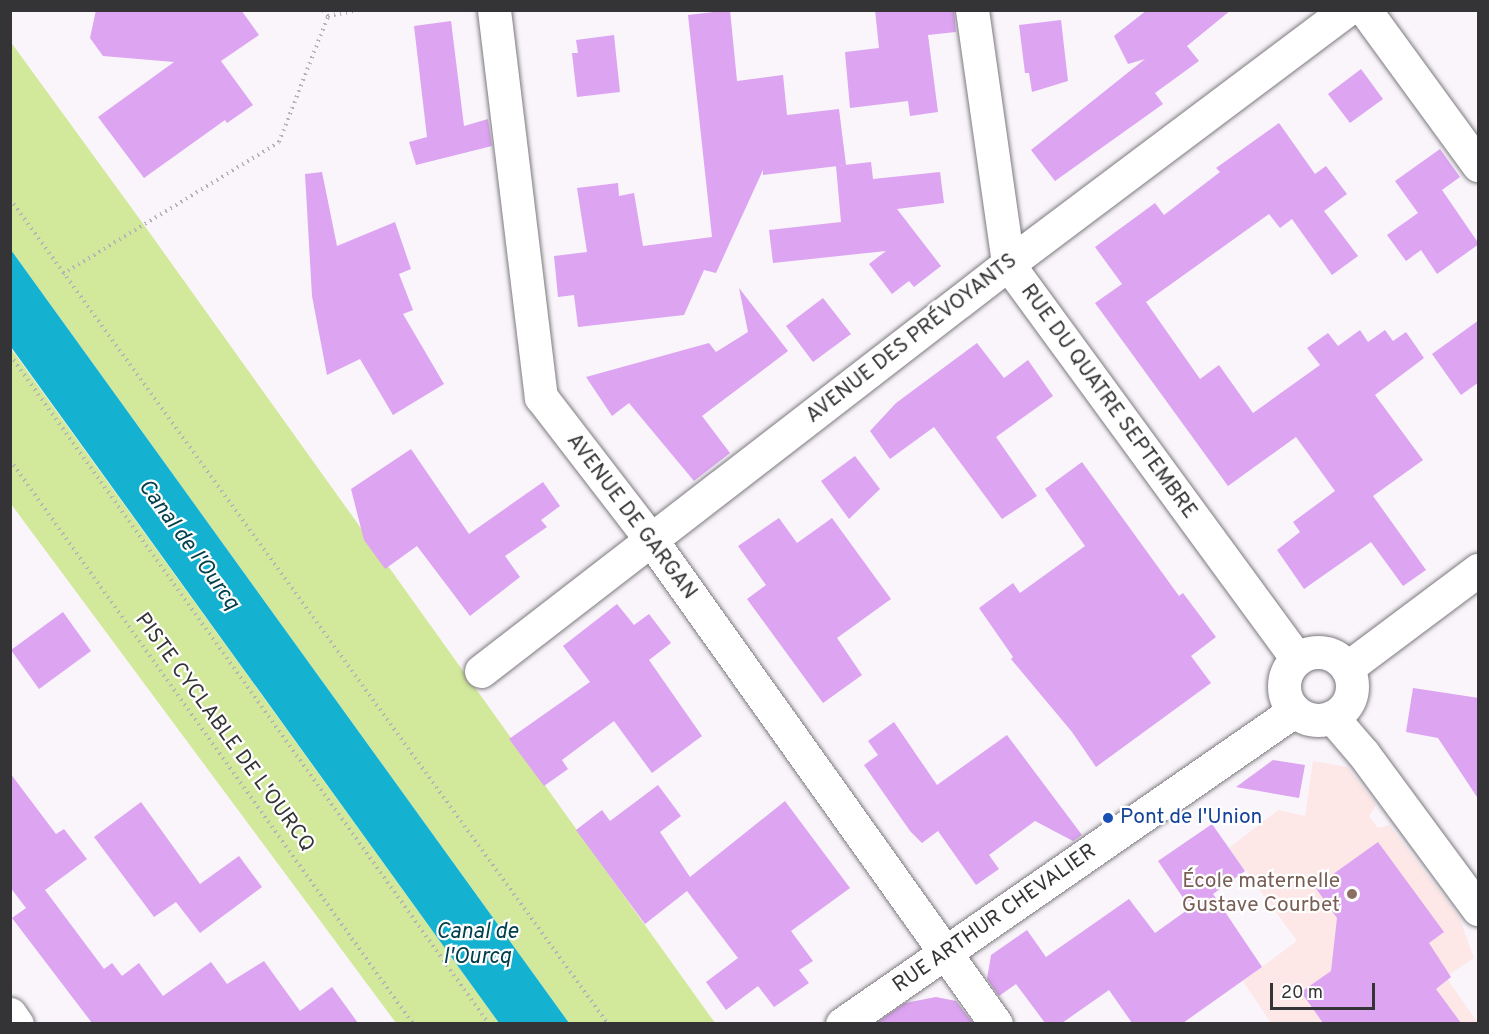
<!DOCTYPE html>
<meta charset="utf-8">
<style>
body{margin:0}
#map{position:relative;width:1489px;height:1034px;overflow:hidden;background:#f9f5fb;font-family:Overpass,sans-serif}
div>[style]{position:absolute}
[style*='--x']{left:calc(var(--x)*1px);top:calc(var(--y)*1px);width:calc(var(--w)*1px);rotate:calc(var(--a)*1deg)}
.education>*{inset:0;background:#fde7e7}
.green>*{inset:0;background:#d2e99b}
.water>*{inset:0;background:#14b1d1}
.building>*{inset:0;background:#dca4f1}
.path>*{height:4px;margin-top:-2px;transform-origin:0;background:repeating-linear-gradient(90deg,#b5b2b7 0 1.5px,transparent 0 6px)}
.roads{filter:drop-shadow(0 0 2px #7d7a7f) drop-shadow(0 0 2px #7d7a7f)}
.minor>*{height:33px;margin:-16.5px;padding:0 16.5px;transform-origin:16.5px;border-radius:16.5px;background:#fff}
.minor>.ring{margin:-16.5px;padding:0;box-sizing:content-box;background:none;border:33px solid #fff;border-radius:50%}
.dots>*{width:16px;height:16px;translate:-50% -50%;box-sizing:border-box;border:3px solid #fff;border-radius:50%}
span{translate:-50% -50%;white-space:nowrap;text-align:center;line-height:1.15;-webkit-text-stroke:4.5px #fff;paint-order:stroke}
.street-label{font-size:21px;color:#343335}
.transit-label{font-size:21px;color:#164399}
.left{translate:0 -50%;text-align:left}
.education-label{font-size:21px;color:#785e54}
.right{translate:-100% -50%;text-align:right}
.water-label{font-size:22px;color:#00404d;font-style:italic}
.frame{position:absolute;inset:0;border:12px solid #343335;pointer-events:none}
.scale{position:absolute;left:1270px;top:983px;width:105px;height:27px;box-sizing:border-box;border:3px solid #343335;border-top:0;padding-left:8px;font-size:18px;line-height:21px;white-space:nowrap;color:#343335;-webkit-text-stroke:4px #fff;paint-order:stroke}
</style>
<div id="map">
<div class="education">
<div style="clip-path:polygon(1313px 761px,1347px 767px,1376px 805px,1369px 816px,1378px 828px,1389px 825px,1459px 917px,1474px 958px,1450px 974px,1448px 980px,1478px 1023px,1271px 1023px,1243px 981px,1297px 941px,1229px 848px,1278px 810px,1305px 816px)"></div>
</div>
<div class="green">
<div style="clip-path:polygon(10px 41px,144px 225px,715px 1023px,569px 1023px,11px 250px)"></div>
<div style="clip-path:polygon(10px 347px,499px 1023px,396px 1023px,11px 504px)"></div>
</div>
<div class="water">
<div style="clip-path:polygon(10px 250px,11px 250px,569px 1023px,499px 1023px,11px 347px)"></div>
</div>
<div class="building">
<div style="clip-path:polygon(96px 10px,241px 10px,259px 35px,221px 61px,253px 105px,227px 123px,225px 120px,144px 178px,98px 117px,174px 62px,103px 56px,90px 38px)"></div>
<div style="clip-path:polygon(730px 10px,737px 81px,783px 75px,787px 115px,839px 109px,846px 165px,763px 175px,763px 170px,716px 273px,704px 270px,684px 315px,578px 327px,574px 295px,558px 297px,554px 256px,587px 252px,577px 188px,618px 183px,619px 196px,634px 193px,643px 246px,712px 237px,688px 15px)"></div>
<div style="clip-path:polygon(875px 10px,954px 10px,956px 32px,928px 35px,938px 112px,910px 116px,908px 101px,850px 108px,845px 52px,879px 48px)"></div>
<div style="clip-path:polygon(1147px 10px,1231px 10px,1187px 46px,1199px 61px,1155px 93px,1163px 104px,1055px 181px,1031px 150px,1145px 59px,1128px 64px,1114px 36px)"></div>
<div style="clip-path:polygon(1061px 20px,1068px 81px,1032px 92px,1029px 73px,1025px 73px,1019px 25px)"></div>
<div style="clip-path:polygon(451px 21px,464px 126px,488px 119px,492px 146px,416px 165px,409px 142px,427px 137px,414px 26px)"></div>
<div style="clip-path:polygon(614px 35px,620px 92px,577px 97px,572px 53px,578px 53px,576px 40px)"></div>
<div style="clip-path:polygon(1361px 69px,1383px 99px,1350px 123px,1328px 94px)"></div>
<div style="clip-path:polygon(1279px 123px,1315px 174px,1326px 166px,1347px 194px,1324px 211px,1358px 256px,1332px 275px,1292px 219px,1280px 228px,1269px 214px,1146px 302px,1200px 379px,1219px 365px,1253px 413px,1320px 365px,1307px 348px,1328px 333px,1338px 346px,1360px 330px,1368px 342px,1385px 330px,1393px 341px,1406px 332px,1424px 358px,1375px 395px,1423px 460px,1373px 496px,1426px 570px,1403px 586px,1371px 542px,1304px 589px,1277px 550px,1300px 532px,1293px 522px,1335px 491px,1296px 437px,1228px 486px,1095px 303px,1122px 284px,1095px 247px,1155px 203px,1164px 215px,1220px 172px,1216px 168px)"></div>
<div style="clip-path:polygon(1440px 149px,1460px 177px,1442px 190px,1479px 244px,1437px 274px,1421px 250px,1406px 261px,1387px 235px,1418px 213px,1395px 181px)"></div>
<div style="clip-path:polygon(871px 162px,873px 179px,940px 172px,944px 203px,897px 209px,941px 266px,914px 287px,909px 281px,892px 294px,869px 264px,886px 251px,773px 263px,769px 230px,841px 222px,836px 166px)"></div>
<div style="clip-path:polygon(322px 172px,337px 246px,395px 222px,411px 269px,399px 274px,413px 310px,403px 314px,444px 384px,393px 415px,360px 359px,327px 375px,312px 296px,305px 174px)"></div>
<div style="clip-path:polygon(739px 288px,788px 351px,702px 416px,730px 453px,694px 481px,629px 403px,612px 416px,586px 377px,709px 343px,716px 352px,748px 332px)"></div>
<div style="clip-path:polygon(823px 298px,851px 334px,813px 362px,786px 326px)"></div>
<div style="clip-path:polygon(1479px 320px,1479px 382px,1461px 395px,1432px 354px)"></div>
<div style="clip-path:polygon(977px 343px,1004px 378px,1028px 360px,1053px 396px,996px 437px,1037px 496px,1002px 519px,934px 427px,890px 459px,870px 431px,896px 403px)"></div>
<div style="clip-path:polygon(411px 449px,469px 534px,543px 482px,560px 506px,541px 520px,547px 527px,505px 556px,520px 577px,470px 616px,417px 546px,385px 569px,364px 540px,351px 489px)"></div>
<div style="clip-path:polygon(855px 456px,880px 489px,849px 519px,821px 481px)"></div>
<div style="clip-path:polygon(1082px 462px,1179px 596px,1183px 593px,1216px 637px,1191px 656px,1211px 683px,1096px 767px,1072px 732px,1011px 659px,1013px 657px,979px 608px,1013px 583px,1020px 593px,1085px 546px,1045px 489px)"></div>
<div style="clip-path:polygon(779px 518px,797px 543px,832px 518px,891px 599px,837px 638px,862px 675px,823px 703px,747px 599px,766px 585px,738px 546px)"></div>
<div style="clip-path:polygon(617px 604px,634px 625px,649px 614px,671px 643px,649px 660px,702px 736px,652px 773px,614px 721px,562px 760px,568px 769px,544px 786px,509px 739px,590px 682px,563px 646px)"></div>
<div style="clip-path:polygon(63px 612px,91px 651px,39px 689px,11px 650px)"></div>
<div style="clip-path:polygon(1413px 688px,1479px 698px,1479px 800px,1438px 738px,1406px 732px)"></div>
<div style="clip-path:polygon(894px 722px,937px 785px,1007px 735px,1082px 835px,1073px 841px,1035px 821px,989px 855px,999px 869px,976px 885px,938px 831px,922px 843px,910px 831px,864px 765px,878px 755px,868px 741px)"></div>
<div style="clip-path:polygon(1273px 760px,1305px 765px,1299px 798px,1236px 787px)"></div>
<div style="clip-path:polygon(10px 773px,56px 834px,64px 829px,87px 859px,45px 890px,104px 969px,112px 963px,122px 976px,139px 963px,163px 996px,211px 962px,227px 984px,264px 961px,300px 1011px,332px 987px,358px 1023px,92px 1023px,12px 918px,26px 908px,10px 887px)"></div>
<div style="clip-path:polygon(658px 785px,681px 816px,660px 832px,690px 877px,785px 801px,850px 888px,791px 931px,813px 961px,799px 970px,809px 983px,774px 1007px,758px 986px,726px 1010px,706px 982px,738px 958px,687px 891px,645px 924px,576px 830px,602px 810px,610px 821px)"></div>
<div style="clip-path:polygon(141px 802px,200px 884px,239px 856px,262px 887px,200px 933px,176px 902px,154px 917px,94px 837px)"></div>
<div style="clip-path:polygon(1212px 824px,1245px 871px,1213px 894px,1262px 967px,1183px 1023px,1132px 1023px,1109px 990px,1062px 1023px,1045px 1023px,1016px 984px,999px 996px,987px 979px,991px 955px,1027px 930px,1046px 957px,1129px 899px,1155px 933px,1190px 908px,1158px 861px)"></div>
<div style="clip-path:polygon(1378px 842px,1444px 932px,1429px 943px,1451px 977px,1436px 989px,1461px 1023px,1323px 1023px,1301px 992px,1331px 971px,1337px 918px,1315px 887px)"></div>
<div style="clip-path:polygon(936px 997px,956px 1001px,973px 1023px,876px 1023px,905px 1003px)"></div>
</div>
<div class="path">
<div style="--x:328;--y:16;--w:33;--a:-11"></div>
<div style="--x:10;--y:199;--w:1019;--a:54.06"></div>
<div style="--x:63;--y:274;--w:253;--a:-31.4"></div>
<div style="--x:279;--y:142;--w:135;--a:-68.7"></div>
<div style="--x:328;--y:16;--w:8;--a:-130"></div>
<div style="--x:10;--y:355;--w:823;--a:54.4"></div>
<div style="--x:10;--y:460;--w:693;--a:54.45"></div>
</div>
<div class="roads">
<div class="minor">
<div style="--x:494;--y:10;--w:390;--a:83.1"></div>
<div style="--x:541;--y:397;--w:182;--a:52.4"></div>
<div style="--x:652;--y:541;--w:593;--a:54.54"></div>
<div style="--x:972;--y:10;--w:257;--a:81.9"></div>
<div style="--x:1008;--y:264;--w:489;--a:53.8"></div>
<div style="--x:1365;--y:10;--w:192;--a:53.9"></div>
<div class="ring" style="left:1284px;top:652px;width:35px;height:35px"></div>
<div style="--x:1347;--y:668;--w:164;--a:-36.8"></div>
<div style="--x:481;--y:671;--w:666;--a:-37.68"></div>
<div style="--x:1008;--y:264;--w:423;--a:-36.9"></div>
<div style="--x:1332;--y:717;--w:48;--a:49.3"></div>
<div style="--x:1363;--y:753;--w:194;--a:53.6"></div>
<div style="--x:10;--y:1014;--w:12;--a:55"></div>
<div style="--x:842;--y:1024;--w:550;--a:-34.7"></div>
</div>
</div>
<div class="dots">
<div style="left:1108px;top:818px;background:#1a4fb4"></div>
<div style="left:1352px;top:894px;background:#8d6e63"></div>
</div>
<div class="street-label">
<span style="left:912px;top:339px;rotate:-38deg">AVENUE DES PRÉVOYANTS</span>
<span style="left:1108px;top:402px;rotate:54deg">RUE DU QUATRE SEPTEMBRE</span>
<span style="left:631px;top:517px;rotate:53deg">AVENUE DE GARGAN</span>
<span style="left:224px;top:733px;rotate:54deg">PISTE CYCLABLE DE L'OURCQ</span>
<span style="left:995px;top:919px;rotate:-35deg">RUE ARTHUR CHEVALIER</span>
</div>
<div class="transit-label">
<span class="left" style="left:1120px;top:818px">Pont de l'Union</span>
</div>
<div class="education-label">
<span class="right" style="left:1340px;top:894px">École maternelle<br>Gustave Courbet</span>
</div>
<div class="water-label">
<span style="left:188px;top:545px;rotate:54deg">Canal de l'Ourcq</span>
<span style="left:477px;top:945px">Canal de<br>l'Ourcq</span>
</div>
<div class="frame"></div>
<div class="scale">20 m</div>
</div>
